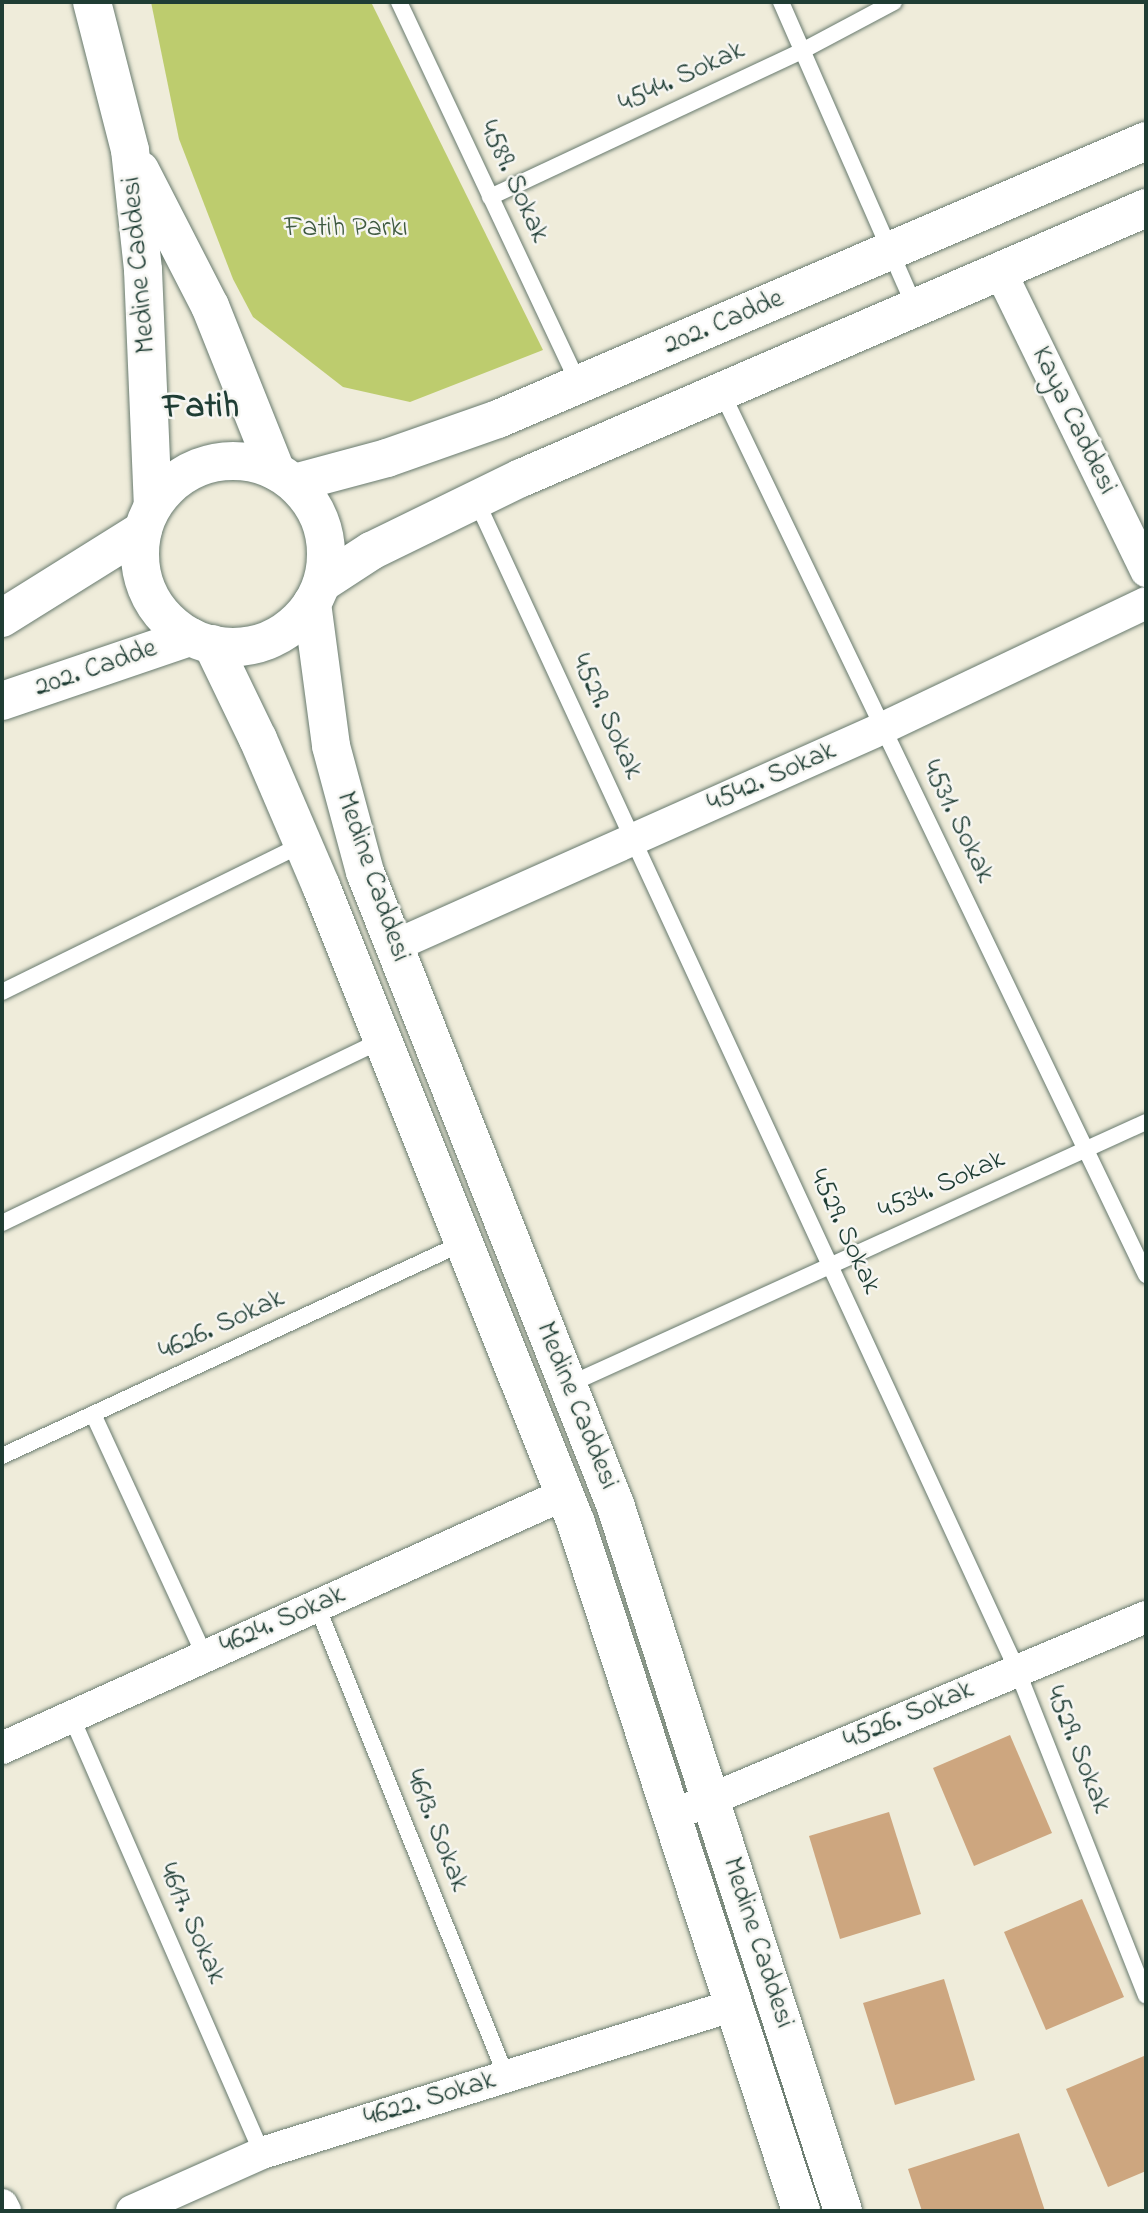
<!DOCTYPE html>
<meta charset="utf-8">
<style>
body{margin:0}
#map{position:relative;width:1148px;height:2213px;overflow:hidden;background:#efecda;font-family:"Indie Flower",sans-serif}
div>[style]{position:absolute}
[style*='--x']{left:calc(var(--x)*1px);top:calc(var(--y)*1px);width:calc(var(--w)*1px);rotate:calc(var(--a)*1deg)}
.green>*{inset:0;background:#bdcc6e}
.building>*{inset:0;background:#cda67f}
.roads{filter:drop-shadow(0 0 2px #687a6e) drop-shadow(0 0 2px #687a6e)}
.lane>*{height:16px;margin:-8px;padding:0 8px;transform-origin:8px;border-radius:8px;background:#fff}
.street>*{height:32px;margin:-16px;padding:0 16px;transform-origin:16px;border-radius:16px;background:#fff}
.secondary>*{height:38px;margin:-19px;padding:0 19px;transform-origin:19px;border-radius:19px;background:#fff}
.secondary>.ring{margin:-19px;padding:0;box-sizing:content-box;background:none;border:38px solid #fff;border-radius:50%}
span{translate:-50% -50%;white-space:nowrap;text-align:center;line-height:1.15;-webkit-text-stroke:5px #f6f6f2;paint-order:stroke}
.street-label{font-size:28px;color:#1f3d34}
.park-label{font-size:28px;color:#3f5a40}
.district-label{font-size:35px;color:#1f3d34;font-weight:700}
.frame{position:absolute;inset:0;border:4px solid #1f3d34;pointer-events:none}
</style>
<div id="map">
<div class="green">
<div style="clip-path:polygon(151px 2px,371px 2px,543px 350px,410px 402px,343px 387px,253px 317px,233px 279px,179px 139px)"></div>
</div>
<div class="building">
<div style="clip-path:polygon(1010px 1735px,1052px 1833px,974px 1866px,933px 1768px)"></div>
<div style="clip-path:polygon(889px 1812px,921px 1914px,840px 1939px,809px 1836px)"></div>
<div style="clip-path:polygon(1082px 1899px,1124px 1997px,1046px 2030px,1004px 1932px)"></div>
<div style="clip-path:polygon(944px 1979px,975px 2080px,895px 2105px,863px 2003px)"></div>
<div style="clip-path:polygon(1144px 2056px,1146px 2171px,1108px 2187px,1066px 2089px)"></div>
<div style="clip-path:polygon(1019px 2133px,1045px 2211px,922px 2211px,908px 2169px)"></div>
</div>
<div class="roads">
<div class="lane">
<div style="--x:399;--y:2;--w:423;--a:64.8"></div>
<div style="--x:781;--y:2;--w:333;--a:66.3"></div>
<div style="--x:490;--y:197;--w:344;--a:-25.1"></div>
<div style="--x:802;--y:51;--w:104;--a:-28"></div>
<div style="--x:721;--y:391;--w:981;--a:64.32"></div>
<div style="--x:476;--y:500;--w:1289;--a:65.18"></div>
<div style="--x:1017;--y:1670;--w:350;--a:68.4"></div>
<div style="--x:2;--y:992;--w:335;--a:-26.2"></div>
<div style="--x:2;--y:1223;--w:422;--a:-25.7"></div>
<div style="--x:568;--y:1385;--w:635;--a:-24.47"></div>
<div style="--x:93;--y:1414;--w:267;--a:65.2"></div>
<div style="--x:2;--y:1456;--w:508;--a:-24.8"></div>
<div style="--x:317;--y:1606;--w:507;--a:68.09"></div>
<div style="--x:71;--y:1716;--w:477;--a:66.4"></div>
</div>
<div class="street">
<div style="--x:1000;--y:271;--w:334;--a:64"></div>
<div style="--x:394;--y:946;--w:535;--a:-24.03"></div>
<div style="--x:883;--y:728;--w:291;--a:-25.4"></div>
<div style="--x:2;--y:1748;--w:618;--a:-24.28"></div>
<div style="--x:671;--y:1816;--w:515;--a:-22.73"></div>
<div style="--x:2;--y:2205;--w:7;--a:63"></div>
<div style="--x:132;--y:2211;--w:142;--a:-24"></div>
<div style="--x:262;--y:2153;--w:494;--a:-17.4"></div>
</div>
<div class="secondary">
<div style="--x:92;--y:2;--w:153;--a:75.6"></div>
<div style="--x:130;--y:150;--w:121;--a:83.8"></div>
<div style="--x:143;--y:270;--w:236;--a:87.6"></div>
<div style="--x:140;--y:170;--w:153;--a:62.8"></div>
<div style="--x:210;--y:306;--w:178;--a:68.2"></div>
<div class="ring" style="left:140px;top:461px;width:148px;height:148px"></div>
<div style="--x:294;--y:483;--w:96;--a:-15"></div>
<div style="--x:387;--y:458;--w:118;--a:-19.4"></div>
<div style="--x:498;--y:419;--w:705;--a:-23.22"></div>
<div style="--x:322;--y:583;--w:59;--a:-33.1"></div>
<div style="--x:371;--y:551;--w:167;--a:-26"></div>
<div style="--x:521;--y:478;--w:681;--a:-23.36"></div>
<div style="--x:312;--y:603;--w:144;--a:82.4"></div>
<div style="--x:331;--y:746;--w:131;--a:74.9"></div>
<div style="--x:365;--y:872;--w:683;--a:68.43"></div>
<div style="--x:616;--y:1507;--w:740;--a:72.13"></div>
<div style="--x:2;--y:618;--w:166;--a:-32"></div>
<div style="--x:212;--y:644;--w:106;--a:64.2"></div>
<div style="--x:258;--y:739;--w:160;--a:66.8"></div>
<div style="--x:321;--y:886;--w:686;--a:68.18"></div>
<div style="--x:576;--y:1523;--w:724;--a:71.89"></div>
<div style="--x:2;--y:701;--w:199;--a:-18.8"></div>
</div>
</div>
<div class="street-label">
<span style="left:682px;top:78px;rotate:-25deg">4544. Sokak</span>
<span style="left:513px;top:182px;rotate:65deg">4589. Sokak</span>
<span style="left:140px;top:265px;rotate:-95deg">Medine Caddesi</span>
<span style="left:724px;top:323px;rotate:-23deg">202. Cadde</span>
<span style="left:1073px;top:421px;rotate:64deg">Kaya Caddesi</span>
<span style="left:96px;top:669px;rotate:-19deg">202. Cadde</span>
<span style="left:606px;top:717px;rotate:65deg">4529. Sokak</span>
<span style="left:772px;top:778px;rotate:-24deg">4542. Sokak</span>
<span style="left:957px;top:822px;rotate:64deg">4531. Sokak</span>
<span style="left:372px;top:877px;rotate:71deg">Medine Caddesi</span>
<span style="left:942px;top:1186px;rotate:-24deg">4534. Sokak</span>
<span style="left:844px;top:1232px;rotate:65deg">4529. Sokak</span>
<span style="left:222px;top:1326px;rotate:-25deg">4626. Sokak</span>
<span style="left:576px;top:1406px;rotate:68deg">Medine Caddesi</span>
<span style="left:283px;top:1621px;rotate:-24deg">4624. Sokak</span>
<span style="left:909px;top:1716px;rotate:-23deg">4526. Sokak</span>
<span style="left:1077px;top:1750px;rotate:68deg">4529. Sokak</span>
<span style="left:436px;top:1831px;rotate:68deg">4613. Sokak</span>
<span style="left:191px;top:1924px;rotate:66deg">4617. Sokak</span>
<span style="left:757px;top:1943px;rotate:72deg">Medine Caddesi</span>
<span style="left:430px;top:2100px;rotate:-17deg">4622. Sokak</span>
</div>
<div class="park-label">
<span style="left:346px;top:229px">Fatih Parkı</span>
</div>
<div class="district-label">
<span style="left:201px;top:408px">Fatih</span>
</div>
<div class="frame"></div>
</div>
